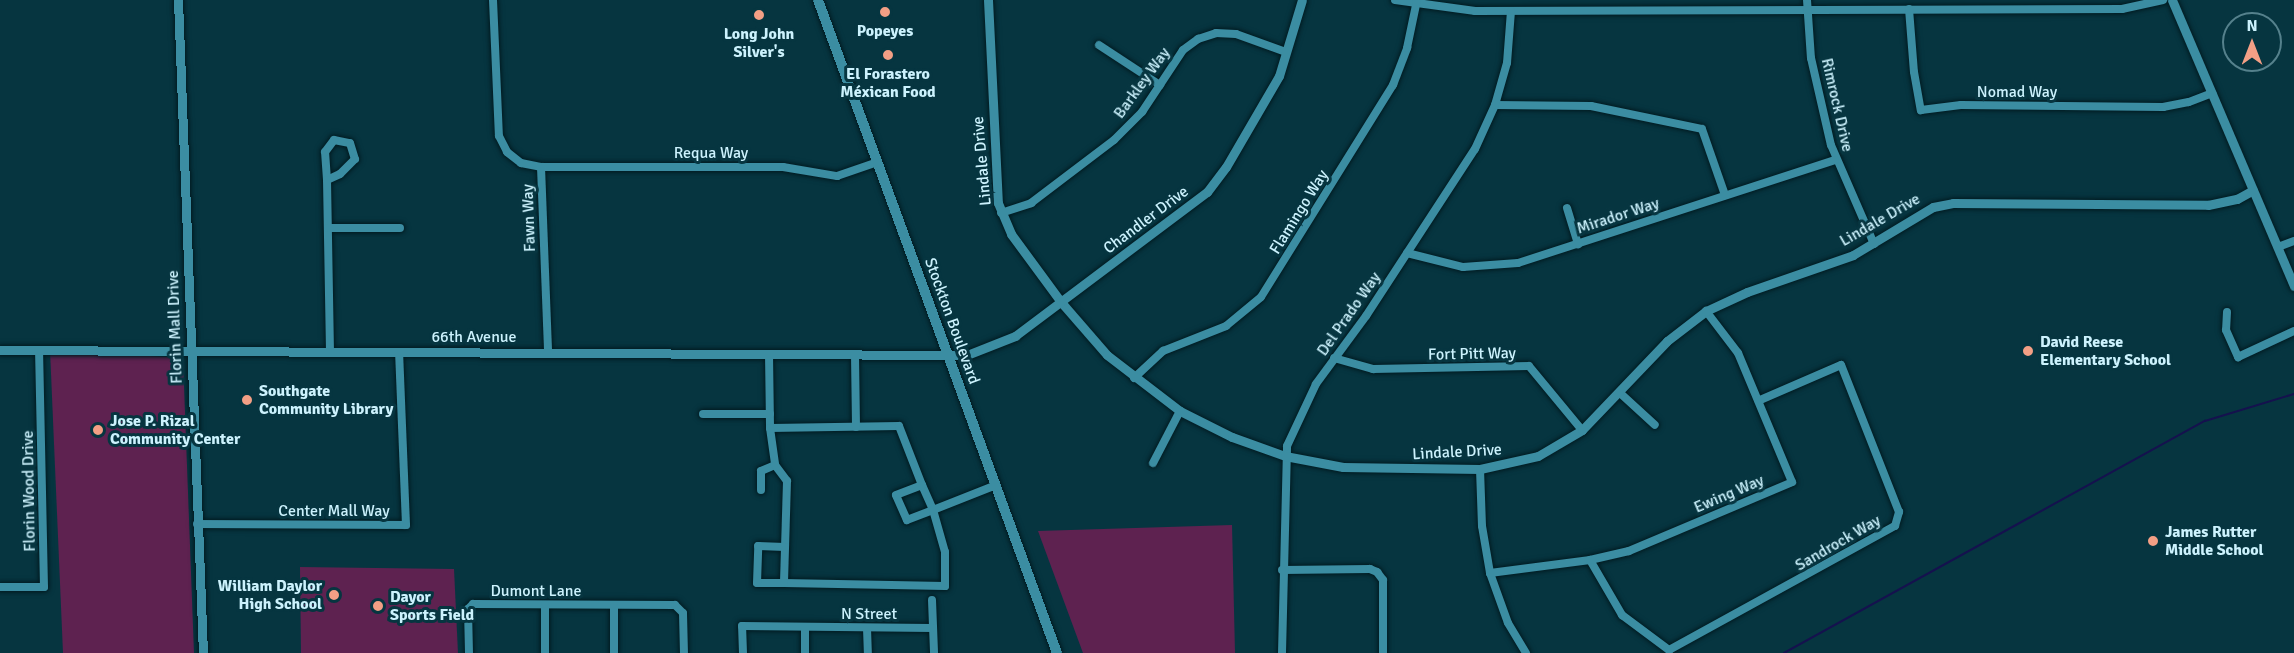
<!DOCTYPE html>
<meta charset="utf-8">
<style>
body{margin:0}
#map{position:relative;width:2294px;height:653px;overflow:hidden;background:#063540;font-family:Signika,sans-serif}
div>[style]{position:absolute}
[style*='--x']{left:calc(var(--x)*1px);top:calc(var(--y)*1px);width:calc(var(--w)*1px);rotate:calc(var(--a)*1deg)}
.green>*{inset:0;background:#5e2250}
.stream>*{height:2px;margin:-1px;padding:0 1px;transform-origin:1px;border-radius:1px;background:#15114e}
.roads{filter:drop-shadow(0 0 2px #021b21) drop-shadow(0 0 2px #021b21)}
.minor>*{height:8px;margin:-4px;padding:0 4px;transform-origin:4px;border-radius:4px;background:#3b8da2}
.tertiary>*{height:9px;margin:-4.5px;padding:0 4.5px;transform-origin:4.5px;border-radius:4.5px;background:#3b8da2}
.secondary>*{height:10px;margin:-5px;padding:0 5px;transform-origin:5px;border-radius:5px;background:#3b8da2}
.dots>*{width:16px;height:16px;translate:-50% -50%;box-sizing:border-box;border:3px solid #063540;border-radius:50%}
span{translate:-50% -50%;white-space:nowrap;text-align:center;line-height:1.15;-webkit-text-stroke:6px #063540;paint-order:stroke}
.poi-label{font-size:16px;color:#ccf2fd;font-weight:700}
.left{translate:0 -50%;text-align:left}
.right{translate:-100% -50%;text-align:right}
.street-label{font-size:16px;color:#ccf2fd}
.north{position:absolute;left:2222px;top:12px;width:60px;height:60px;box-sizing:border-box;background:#063540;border:2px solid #55818c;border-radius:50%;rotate:0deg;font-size:16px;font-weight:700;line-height:24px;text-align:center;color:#ccf2fd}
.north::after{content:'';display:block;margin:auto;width:21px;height:27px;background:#f39f85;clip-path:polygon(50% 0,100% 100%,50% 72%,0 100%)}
</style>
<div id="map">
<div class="green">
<div style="clip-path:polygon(50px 350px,183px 358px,194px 653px,63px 653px)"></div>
<div style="clip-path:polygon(1232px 525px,1235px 653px,1083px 653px,1038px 531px)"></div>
<div style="clip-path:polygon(300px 567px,454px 569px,458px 653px,301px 653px)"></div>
</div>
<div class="stream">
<div style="--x:1784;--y:653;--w:481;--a:-28.9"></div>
<div style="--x:2205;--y:421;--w:93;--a:-16.9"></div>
</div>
<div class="roads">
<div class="minor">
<div style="--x:493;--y:0;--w:136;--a:87.5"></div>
<div style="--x:499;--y:136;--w:18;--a:63"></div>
<div style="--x:507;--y:152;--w:18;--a:38"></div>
<div style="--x:521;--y:163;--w:20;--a:11"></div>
<div style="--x:541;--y:167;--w:242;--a:0"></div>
<div style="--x:783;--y:167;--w:55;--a:9.5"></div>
<div style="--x:837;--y:176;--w:43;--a:-18.9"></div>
<div style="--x:1395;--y:0;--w:81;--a:7.8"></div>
<div style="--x:1475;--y:11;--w:647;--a:-0.18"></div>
<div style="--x:2122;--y:9;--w:42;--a:-12.4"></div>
<div style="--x:1807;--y:0;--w:58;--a:86.1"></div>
<div style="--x:1811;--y:58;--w:89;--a:77.1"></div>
<div style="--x:1831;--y:145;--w:108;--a:66.5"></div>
<div style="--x:1909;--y:9;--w:63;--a:85.5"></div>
<div style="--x:1914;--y:72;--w:39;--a:80"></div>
<div style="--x:1921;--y:110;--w:40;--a:-7.1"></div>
<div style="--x:1961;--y:105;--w:202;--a:0.6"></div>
<div style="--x:2163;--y:107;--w:26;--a:-11"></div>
<div style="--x:2189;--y:102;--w:25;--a:-21"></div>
<div style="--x:1099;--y:45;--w:73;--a:33.3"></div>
<div style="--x:1495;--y:105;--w:96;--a:0.6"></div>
<div style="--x:1591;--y:106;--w:113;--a:11.7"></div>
<div style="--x:1702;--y:129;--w:70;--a:70.8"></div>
<div style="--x:334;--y:140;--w:16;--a:11"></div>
<div style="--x:350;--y:143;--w:17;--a:73"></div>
<div style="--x:355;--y:159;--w:21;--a:135"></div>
<div style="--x:340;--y:174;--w:14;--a:155"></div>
<div style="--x:327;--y:180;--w:28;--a:-94"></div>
<div style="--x:325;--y:152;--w:15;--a:-53"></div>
<div style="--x:541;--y:167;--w:186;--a:87.8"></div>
<div style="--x:327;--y:180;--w:173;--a:89"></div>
<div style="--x:1567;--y:208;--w:38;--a:73"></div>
<div style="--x:1001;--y:213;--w:32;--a:-18"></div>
<div style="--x:1031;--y:203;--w:104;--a:-37.2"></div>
<div style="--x:1114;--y:140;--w:40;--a:-45"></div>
<div style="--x:1142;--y:112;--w:74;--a:-56.5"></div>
<div style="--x:1183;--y:50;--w:19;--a:-36"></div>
<div style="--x:1198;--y:39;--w:19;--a:-18"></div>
<div style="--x:1216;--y:33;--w:20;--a:3"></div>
<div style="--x:1236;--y:34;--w:53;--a:19.8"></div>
<div style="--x:328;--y:228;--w:72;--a:0"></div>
<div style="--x:2278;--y:247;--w:17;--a:-21"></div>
<div style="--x:1407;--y:253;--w:58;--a:14"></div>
<div style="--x:1463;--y:267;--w:55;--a:-4.2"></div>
<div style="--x:1518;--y:263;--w:333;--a:-18"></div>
<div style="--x:2227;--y:312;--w:18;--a:93"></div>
<div style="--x:2226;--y:330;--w:30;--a:66"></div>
<div style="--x:2238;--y:357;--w:62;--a:-24.9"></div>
<div style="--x:769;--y:354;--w:74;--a:89.2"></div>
<div style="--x:770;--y:428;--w:129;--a:-0.9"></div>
<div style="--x:899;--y:426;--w:63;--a:68.7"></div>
<div style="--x:855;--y:355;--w:72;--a:89.2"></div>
<div style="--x:1334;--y:358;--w:41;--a:15.8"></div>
<div style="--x:1373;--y:369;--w:156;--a:-1.1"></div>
<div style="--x:1529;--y:366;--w:83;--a:50.4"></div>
<div style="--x:1134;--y:378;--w:40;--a:-43"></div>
<div style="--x:1163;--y:351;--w:68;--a:-21.6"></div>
<div style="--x:1226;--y:326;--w:45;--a:-39.6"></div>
<div style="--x:1261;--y:297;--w:250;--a:-58.1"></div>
<div style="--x:1393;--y:85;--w:40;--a:-69"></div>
<div style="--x:1407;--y:48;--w:49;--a:-78.2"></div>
<div style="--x:1620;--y:393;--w:47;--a:42.4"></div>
<div style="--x:703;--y:414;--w:67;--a:0"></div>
<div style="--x:770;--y:428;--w:37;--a:82"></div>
<div style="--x:1153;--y:463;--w:59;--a:-62.6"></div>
<div style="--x:1480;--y:469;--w:57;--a:88"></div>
<div style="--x:1482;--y:526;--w:48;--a:80.3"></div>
<div style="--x:1490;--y:573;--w:53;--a:70.2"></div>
<div style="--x:1508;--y:623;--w:35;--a:59"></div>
<div style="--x:922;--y:485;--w:27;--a:66"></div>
<div style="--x:933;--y:510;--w:28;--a:159"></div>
<div style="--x:907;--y:520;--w:27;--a:-114"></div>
<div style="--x:896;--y:495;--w:28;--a:-21"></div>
<div style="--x:761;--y:490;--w:19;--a:-90"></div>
<div style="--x:761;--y:471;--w:15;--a:-23"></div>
<div style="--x:775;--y:465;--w:20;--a:53"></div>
<div style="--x:787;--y:481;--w:102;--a:91.7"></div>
<div style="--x:784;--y:583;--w:161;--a:1.1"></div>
<div style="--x:945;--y:586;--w:34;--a:-90"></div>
<div style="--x:945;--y:552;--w:44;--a:-105.9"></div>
<div style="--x:933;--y:510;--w:68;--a:-21.6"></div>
<div style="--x:197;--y:524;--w:209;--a:0.3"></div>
<div style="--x:406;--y:525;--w:173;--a:-92.3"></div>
<div style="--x:1590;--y:560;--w:64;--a:59.8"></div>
<div style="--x:1622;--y:615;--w:59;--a:36.7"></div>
<div style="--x:1669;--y:650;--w:258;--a:-28.8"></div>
<div style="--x:1895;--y:526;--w:15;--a:-74"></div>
<div style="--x:1899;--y:512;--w:158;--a:-111.5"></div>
<div style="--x:1841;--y:365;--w:90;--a:156.6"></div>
<div style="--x:1282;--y:570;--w:88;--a:-0.7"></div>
<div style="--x:1370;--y:569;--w:8;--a:23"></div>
<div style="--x:1377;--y:572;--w:10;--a:53"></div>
<div style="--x:1383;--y:580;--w:73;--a:90"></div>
<div style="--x:1490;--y:573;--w:101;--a:-7.4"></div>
<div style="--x:1590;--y:560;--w:40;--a:-13"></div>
<div style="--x:1629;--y:551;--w:177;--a:-22.9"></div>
<div style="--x:1792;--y:482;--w:140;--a:-112.7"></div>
<div style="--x:1738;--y:353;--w:53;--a:-127.3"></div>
<div style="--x:784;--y:583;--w:27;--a:180"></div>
<div style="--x:757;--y:583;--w:37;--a:-88"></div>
<div style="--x:758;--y:546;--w:27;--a:2"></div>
<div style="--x:0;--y:587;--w:44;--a:0"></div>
<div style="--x:44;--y:587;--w:237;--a:-91.2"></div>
<div style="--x:932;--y:600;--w:53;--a:87.8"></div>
<div style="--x:805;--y:627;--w:26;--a:90"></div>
<div style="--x:867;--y:628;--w:25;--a:88"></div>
<div style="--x:469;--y:653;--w:44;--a:-91.3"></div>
<div style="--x:468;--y:609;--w:7;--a:-45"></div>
<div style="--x:473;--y:604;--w:202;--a:0.3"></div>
<div style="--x:675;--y:605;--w:11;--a:45"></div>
<div style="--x:683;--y:613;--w:40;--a:88.6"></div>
<div style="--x:545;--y:653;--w:48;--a:-90"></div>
<div style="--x:614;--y:653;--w:48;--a:-90"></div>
<div style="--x:743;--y:653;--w:27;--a:-92"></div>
<div style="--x:742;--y:626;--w:190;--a:0.6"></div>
<div style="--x:1282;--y:653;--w:207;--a:-88.6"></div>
<div style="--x:1287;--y:446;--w:68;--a:-64.9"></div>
<div style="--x:1316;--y:384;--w:84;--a:-53.7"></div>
<div style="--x:1366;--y:316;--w:199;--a:-56.9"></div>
<div style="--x:1475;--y:149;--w:48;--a:-65.6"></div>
<div style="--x:1495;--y:105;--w:44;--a:-74.1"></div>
<div style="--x:1507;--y:63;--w:52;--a:-85.6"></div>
</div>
<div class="tertiary">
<div style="--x:178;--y:0;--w:653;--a:87.81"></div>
<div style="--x:988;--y:0;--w:203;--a:87.2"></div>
<div style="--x:998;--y:203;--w:34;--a:67"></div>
<div style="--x:1011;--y:234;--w:84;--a:53.7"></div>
<div style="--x:1061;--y:302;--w:70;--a:49"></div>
<div style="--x:1107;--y:355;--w:92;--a:37.5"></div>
<div style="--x:1180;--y:411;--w:58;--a:26.6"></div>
<div style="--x:1232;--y:437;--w:56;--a:19.7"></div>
<div style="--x:1285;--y:456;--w:59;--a:10.7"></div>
<div style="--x:1343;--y:467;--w:137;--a:0.8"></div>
<div style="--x:1480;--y:469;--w:59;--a:-12.6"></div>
<div style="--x:1538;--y:456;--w:51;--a:-30.6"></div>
<div style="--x:1582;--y:430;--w:123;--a:-46.3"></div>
<div style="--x:1667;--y:341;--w:49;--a:-37.6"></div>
<div style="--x:1706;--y:311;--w:45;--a:-24.9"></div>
<div style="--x:1747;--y:292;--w:112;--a:-19.2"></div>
<div style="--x:1853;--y:255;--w:93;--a:-31"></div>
<div style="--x:1933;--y:207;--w:20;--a:-11"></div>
<div style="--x:1953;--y:203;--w:255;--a:0.4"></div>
<div style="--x:2208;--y:205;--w:30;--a:-12"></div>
<div style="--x:2237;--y:199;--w:18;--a:-29"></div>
<div style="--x:2172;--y:0;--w:311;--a:66.9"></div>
<div style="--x:0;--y:350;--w:967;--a:0.3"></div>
<div style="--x:967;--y:355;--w:52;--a:-21.6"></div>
<div style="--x:1015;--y:336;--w:240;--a:-36.9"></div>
<div style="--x:1207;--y:192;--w:31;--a:-53"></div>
<div style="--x:1226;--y:167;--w:105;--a:-59.8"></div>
<div style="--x:1279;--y:76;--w:79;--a:-73.2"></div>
</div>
<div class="secondary">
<div style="--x:818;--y:0;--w:695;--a:69.9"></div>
</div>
</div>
<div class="dots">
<div style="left:885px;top:12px;background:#f39f85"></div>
<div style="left:759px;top:15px;background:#f39f85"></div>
<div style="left:888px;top:55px;background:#f39f85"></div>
<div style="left:2028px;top:351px;background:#f39f85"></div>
<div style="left:247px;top:400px;background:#f39f85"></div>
<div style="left:98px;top:430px;background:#f39f85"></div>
<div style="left:2153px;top:541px;background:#f39f85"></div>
<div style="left:334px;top:595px;background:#f39f85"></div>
<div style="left:378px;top:606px;background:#f39f85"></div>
</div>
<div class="poi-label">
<span style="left:885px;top:31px">Popeyes</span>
<span style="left:759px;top:43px">Long John<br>Silver's</span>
<span style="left:888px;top:83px">El Forastero<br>Méxican Food</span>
<span class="left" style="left:2040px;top:351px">David Reese<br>Elementary School</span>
<span class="left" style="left:259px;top:400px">Southgate<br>Community Library</span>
<span class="left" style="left:110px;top:430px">Jose P. Rizal<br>Community Center</span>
<span class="left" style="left:2165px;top:541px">James Rutter<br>Middle School</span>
<span class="right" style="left:322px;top:595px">William Daylor<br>High School</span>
<span class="left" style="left:390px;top:606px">Dayor<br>Sports Field</span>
</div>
<div class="street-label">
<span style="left:1142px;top:83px;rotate:-54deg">Barkley Way</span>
<span style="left:2017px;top:92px">Nomad Way</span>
<span style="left:1837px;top:105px;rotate:77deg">Rimrock Drive</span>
<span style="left:711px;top:153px">Requa Way</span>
<span style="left:982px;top:161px;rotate:-95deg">Lindale Drive</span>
<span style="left:1299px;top:212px;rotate:-58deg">Flamingo Way</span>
<span style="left:1618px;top:216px;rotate:-18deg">Mirador Way</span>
<span style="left:529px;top:218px;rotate:-92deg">Fawn Way</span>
<span style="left:1146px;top:220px;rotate:-37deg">Chandler Drive</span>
<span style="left:1880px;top:220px;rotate:-30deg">Lindale Drive</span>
<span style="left:1349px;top:314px;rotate:-55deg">Del Prado Way</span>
<span style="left:952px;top:321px;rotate:70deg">Stockton Boulevard</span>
<span style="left:175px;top:327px;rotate:-92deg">Florin Mall Drive</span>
<span style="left:474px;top:337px">66th Avenue</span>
<span style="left:1472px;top:354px;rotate:-1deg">Fort Pitt Way</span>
<span style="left:1457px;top:452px;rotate:-3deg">Lindale Drive</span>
<span style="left:29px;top:491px;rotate:-91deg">Florin Wood Drive</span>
<span style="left:1729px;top:494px;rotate:-23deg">Ewing Way</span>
<span style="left:334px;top:511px">Center Mall Way</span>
<span style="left:1838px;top:543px;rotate:-30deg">Sandrock Way</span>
<span style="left:536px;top:591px">Dumont Lane</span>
<span style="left:869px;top:614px">N Street</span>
</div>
<div class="north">N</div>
</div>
